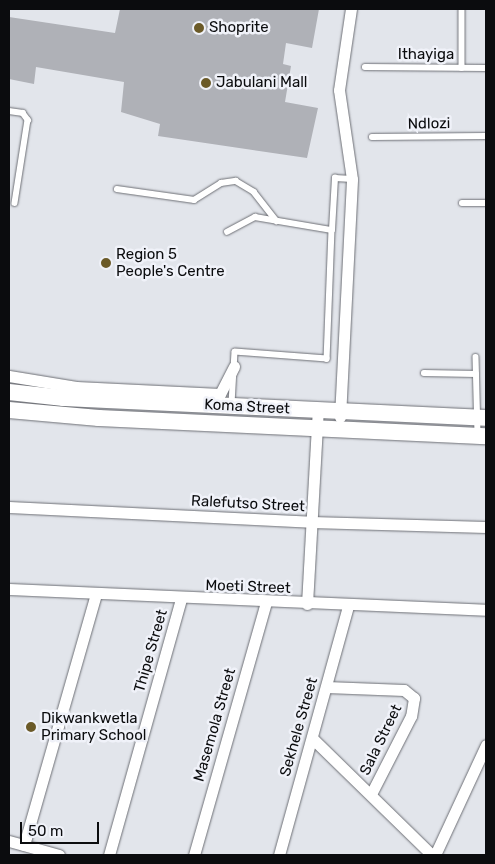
<!DOCTYPE html>
<style>
body{margin:0}
#map{position:relative;width:495px;height:864px;overflow:hidden;background:#e2e5eb;font-family:Rubik,sans-serif}
div>[style]{position:absolute}
[style*='--x']{left:calc(var(--x)*1px);top:calc(var(--y)*1px);width:calc(var(--w)*1px);rotate:calc(var(--a)*1deg)}
.building>*{inset:0;background:#afb1b7}
.roads{filter:drop-shadow(0 0 1px #6d6f75) drop-shadow(0 0 1px #6d6f75)}
.lane>*{height:5.5px;margin:-2.75px;padding:0 2.75px;transform-origin:2.75px;border-radius:2.75px;background:#fff}
.street>*{height:11px;margin:-5.5px;padding:0 5.5px;transform-origin:5.5px;border-radius:5.5px;background:#fff}
.secondary>*{height:16px;margin:-8px;padding:0 8px;transform-origin:8px;border-radius:8px;background:#fff}
.dots>*{width:14px;height:14px;translate:-50% -50%;box-sizing:border-box;border:2px solid #f0f2f9;border-radius:50%}
span{translate:-50% -50%;white-space:nowrap;text-align:center;line-height:1.15;-webkit-text-stroke:5px #f0f2f9;paint-order:stroke}
.poi-label{font-size:15px;color:#0b0c0e}
.left{translate:0 -50%;text-align:left}
.street-label{font-size:15px;color:#0b0c0e}
.frame{position:absolute;inset:0;border:10px solid #0b0c0e;pointer-events:none}
.scale{position:absolute;left:20px;top:822px;width:79px;height:22px;box-sizing:border-box;border:2px solid #0b0c0e;border-top:0;padding-left:6px;font-size:15px;line-height:18px;white-space:nowrap;color:#0b0c0e;-webkit-text-stroke:4px #f0f2f9;paint-order:stroke}
</style>
<div id="map">
<div class="building">
<div style="clip-path:polygon(120px 9px,319px 9px,312px 48px,286px 43px,283px 64px,291px 66px,285px 102px,318px 108px,307px 158px,158px 136px,160px 124px,121px 112px,124px 82px,36px 67px,34px 84px,9px 79px,9px 17px,115px 33px)"></div>
</div>
<div class="roads">
<div class="lane">
<div style="--x:462;--y:9;--w:59;--a:90"></div>
<div style="--x:365;--y:67;--w:121;--a:0.5"></div>
<div style="--x:9;--y:111;--w:14;--a:8"></div>
<div style="--x:23;--y:113;--w:9;--a:54"></div>
<div style="--x:28;--y:120;--w:84;--a:98.9"></div>
<div style="--x:372;--y:137;--w:114;--a:-0.5"></div>
<div style="--x:117;--y:189;--w:78;--a:8.1"></div>
<div style="--x:194;--y:200;--w:32;--a:-32"></div>
<div style="--x:221;--y:183;--w:15;--a:-8"></div>
<div style="--x:236;--y:181;--w:21;--a:31"></div>
<div style="--x:254;--y:192;--w:37;--a:52"></div>
<div style="--x:462;--y:203;--w:24;--a:0"></div>
<div style="--x:332;--y:230;--w:52;--a:-86.7"></div>
<div style="--x:335;--y:178;--w:17;--a:3"></div>
<div style="--x:227;--y:232;--w:32;--a:-28"></div>
<div style="--x:255;--y:217;--w:78;--a:9.6"></div>
<div style="--x:332;--y:230;--w:129;--a:92.2"></div>
<div style="--x:327;--y:359;--w:92;--a:-175.6"></div>
<div style="--x:235;--y:352;--w:52;--a:93.3"></div>
<div style="--x:476;--y:357;--w:78;--a:88.5"></div>
<div style="--x:424;--y:373;--w:52;--a:1.1"></div>
</div>
<div class="street">
<div style="--x:9;--y:376;--w:68;--a:9.3"></div>
<div style="--x:76;--y:387;--w:144;--a:2.8"></div>
<div style="--x:220;--y:394;--w:31;--a:-63"></div>
<div style="--x:340;--y:417;--w:238;--a:-87.1"></div>
<div style="--x:352;--y:179;--w:90;--a:-98.3"></div>
<div style="--x:339;--y:90;--w:82;--a:-81.6"></div>
<div style="--x:9;--y:507;--w:302;--a:2.8"></div>
<div style="--x:311;--y:522;--w:175;--a:1.6"></div>
<div style="--x:9;--y:589;--w:477;--a:2.5"></div>
<div style="--x:307;--y:604;--w:194;--a:-86.8"></div>
<div style="--x:326;--y:687;--w:78;--a:2.2"></div>
<div style="--x:404;--y:690;--w:13;--a:39"></div>
<div style="--x:414;--y:698;--w:18;--a:99"></div>
<div style="--x:411;--y:716;--w:88;--a:117.1"></div>
<div style="--x:312;--y:738;--w:168;--a:44.3"></div>
<div style="--x:9;--y:841;--w:52;--a:15.6"></div>
<div style="--x:24;--y:845;--w:261;--a:-74"></div>
<div style="--x:109;--y:855;--w:266;--a:-74.3"></div>
<div style="--x:194;--y:855;--w:262;--a:-74.1"></div>
<div style="--x:279;--y:855;--w:258;--a:-74.5"></div>
<div style="--x:435;--y:855;--w:121;--a:-65.1"></div>
</div>
<div class="secondary">
<div style="--x:9;--y:392;--w:55;--a:6.2"></div>
<div style="--x:64;--y:398;--w:422;--a:2.7"></div>
<div style="--x:9;--y:410;--w:90;--a:5.1"></div>
<div style="--x:99;--y:418;--w:387;--a:2.7"></div>
</div>
</div>
<div class="dots">
<div style="left:199px;top:28px;background:#6b5a28"></div>
<div style="left:206px;top:83px;background:#6b5a28"></div>
<div style="left:106px;top:263px;background:#6b5a28"></div>
<div style="left:31px;top:727px;background:#6b5a28"></div>
</div>
<div class="poi-label">
<span class="left" style="left:209px;top:28px">Shoprite</span>
<span class="left" style="left:216px;top:83px">Jabulani Mall</span>
<span class="left" style="left:116px;top:263px">Region 5<br>People's Centre</span>
<span class="left" style="left:41px;top:727px">Dikwankwetla<br>Primary School</span>
</div>
<div class="street-label">
<span style="left:426px;top:55px">Ithayiga</span>
<span style="left:429px;top:124px;rotate:-1deg">Ndlozi</span>
<span style="left:247px;top:407px;rotate:3deg">Koma Street</span>
<span style="left:248px;top:504px;rotate:3deg">Ralefutso Street</span>
<span style="left:248px;top:587px;rotate:2deg">Moeti Street</span>
<span style="left:151px;top:651px;rotate:-74deg">Thipe Street</span>
<span style="left:215px;top:725px;rotate:-74deg">Masemola Street</span>
<span style="left:299px;top:727px;rotate:-74deg">Sekhele Street</span>
<span style="left:381px;top:740px;rotate:-64deg">Sala Street</span>
</div>
<div class="frame"></div>
<div class="scale">50 m</div>
</div>
